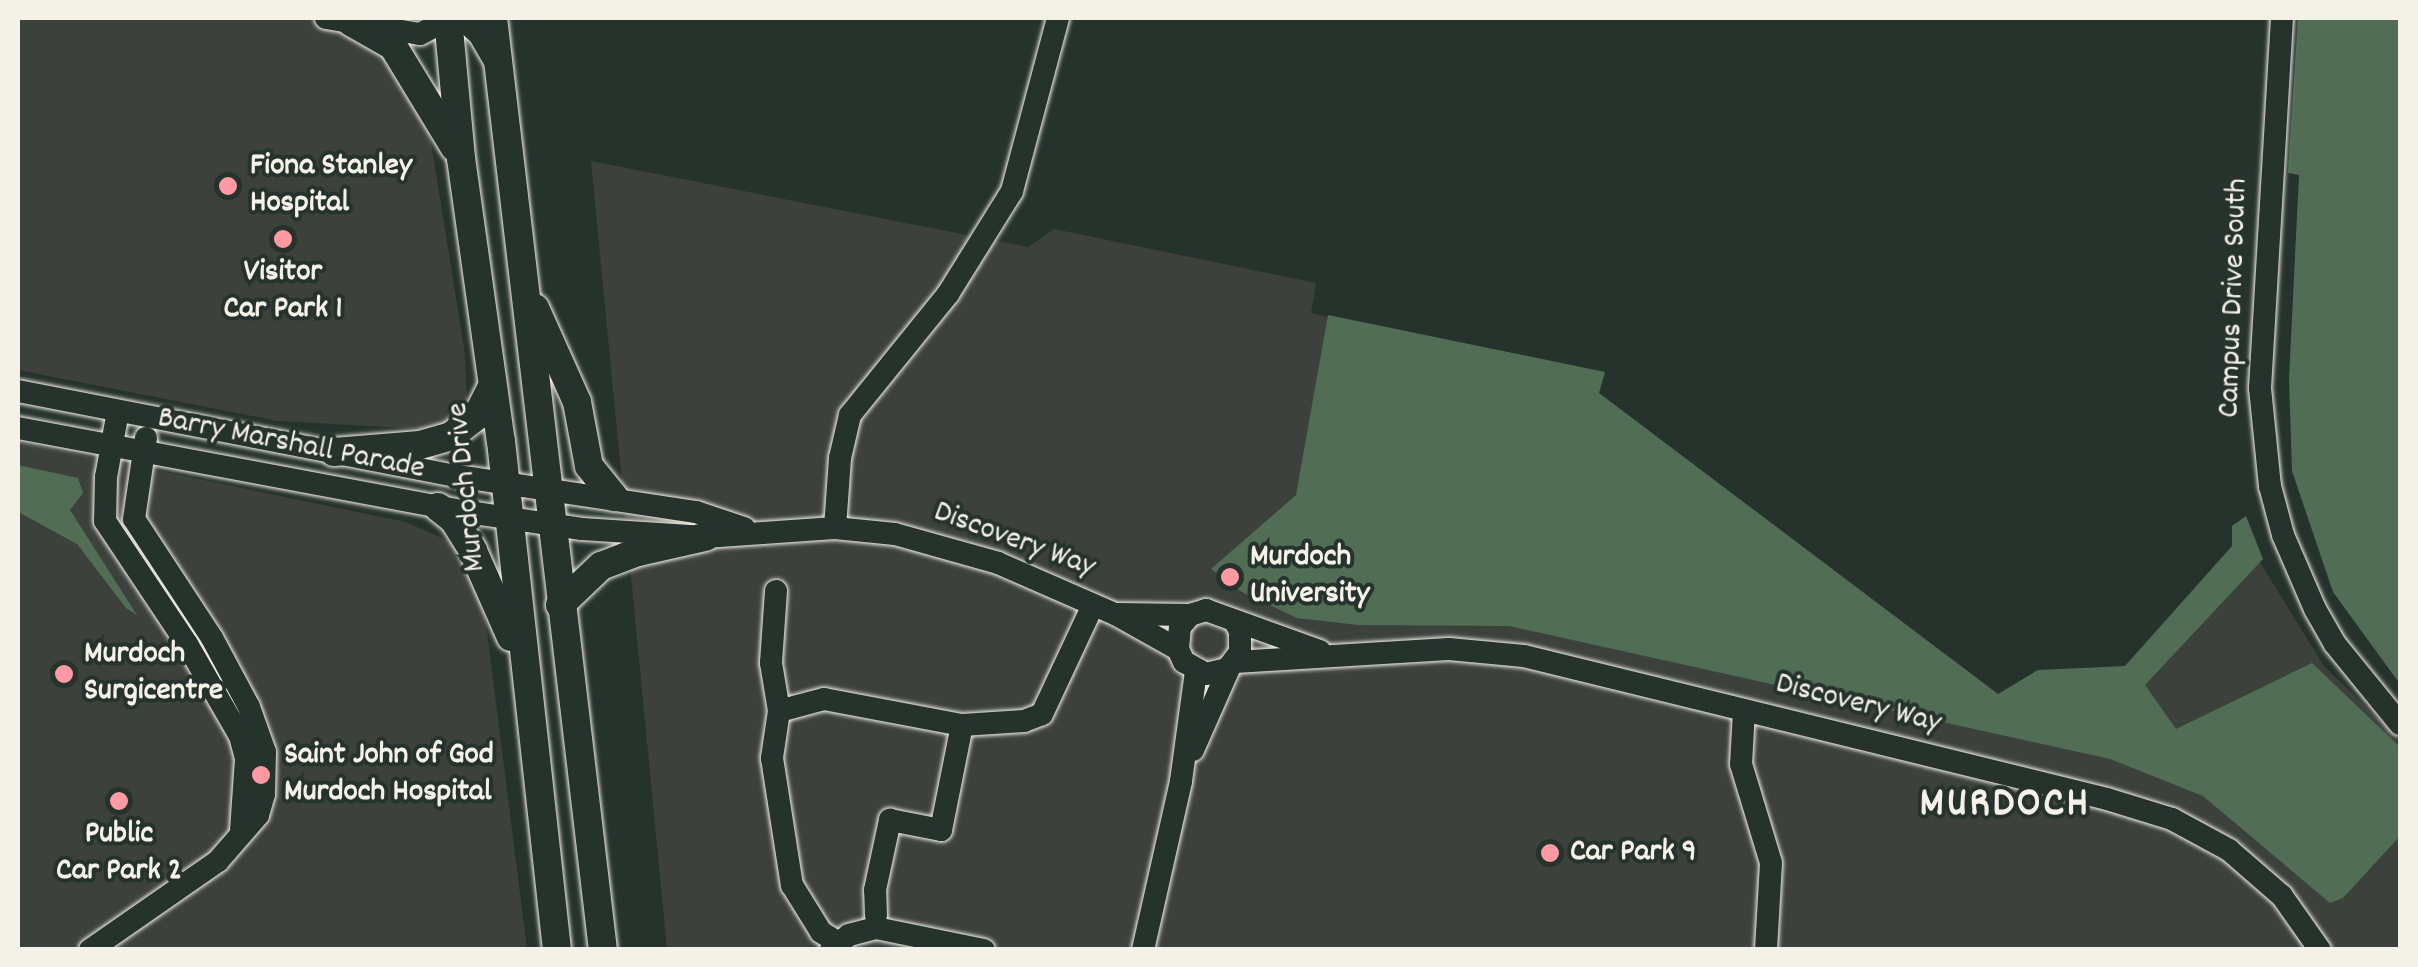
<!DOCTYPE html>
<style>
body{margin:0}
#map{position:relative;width:2418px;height:967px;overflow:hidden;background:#26332d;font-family:Dekko,sans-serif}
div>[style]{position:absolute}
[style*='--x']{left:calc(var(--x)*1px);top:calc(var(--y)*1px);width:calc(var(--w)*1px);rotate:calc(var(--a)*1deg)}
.built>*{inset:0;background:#3c413c}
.green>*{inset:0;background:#516d55}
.roads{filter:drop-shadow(0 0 2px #f4f1e8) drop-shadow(0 0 2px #f4f1e8)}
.minor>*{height:22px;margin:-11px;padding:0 11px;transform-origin:11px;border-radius:11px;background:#26332d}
.major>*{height:28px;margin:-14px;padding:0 14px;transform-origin:14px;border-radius:14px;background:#26332d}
.dots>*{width:28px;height:28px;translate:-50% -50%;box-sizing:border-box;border:5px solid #26332d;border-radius:50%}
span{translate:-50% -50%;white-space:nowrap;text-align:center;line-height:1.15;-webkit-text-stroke:8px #26332d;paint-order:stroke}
.poi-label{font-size:32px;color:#f4f1e8;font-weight:700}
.left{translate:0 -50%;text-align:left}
.street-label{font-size:32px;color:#f4f1e8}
.district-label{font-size:42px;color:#f4f1e8;font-weight:700;letter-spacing:2.5px}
.frame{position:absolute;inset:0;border:20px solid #f4f1e8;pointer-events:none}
</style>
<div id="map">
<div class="built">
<div style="clip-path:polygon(18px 18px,411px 18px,465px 354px,467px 406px,455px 424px,424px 429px,278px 421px,18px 370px)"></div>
<div style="clip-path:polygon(591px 161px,1028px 247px,1054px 229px,1316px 283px,1311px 313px,1591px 379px,1586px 391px,1996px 701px,2134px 675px,2248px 543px,2324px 666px,2400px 740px,2400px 949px,667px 949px)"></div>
<div style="clip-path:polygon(18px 442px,406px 522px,451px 542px,483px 600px,527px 949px,18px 949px)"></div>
</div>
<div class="green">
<div style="clip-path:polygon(2298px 18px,2400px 18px,2400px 684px,2333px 592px,2292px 471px,2289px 379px,2299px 175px,2288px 173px)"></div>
<div style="clip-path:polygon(1328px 315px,1605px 372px,1599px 393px,1998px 694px,2038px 670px,2125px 666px,2232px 546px,2232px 526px,2246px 516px,2263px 559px,2145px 685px,2176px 729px,2312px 663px,2400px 747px,2400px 836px,2343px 898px,2330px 903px,2203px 796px,2110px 759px,1509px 626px,1358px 625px,1297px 618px,1242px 592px,1211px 569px,1296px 495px)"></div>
<div style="clip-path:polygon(18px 465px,78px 478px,83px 493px,70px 510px,137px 615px,126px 608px,77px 544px,18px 512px)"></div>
</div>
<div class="roads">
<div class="minor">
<div style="--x:326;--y:18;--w:95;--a:9.7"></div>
<div style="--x:420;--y:34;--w:34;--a:-28"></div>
<div style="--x:461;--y:18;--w:24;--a:42"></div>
<div style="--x:479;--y:34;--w:32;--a:60"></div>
<div style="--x:2282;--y:18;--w:371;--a:93.4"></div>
<div style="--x:2260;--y:388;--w:99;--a:84.2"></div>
<div style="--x:2270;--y:486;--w:51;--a:75.1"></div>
<div style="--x:2283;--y:535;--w:81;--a:66.6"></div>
<div style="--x:2315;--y:609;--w:40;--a:60.3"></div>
<div style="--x:2335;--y:644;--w:103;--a:50.9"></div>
<div style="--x:18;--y:391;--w:447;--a:11"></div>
<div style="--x:457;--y:476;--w:242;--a:8.6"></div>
<div style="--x:696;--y:512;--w:51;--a:18.4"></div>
<div style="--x:118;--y:411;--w:67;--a:100.3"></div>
<div style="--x:106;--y:477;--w:44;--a:91.3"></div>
<div style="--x:105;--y:521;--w:148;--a:56.3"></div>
<div style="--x:187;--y:644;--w:106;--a:60.1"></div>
<div style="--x:240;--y:736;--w:24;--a:75"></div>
<div style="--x:246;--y:759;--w:71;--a:94"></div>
<div style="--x:18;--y:428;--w:458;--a:10.6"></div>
<div style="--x:468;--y:512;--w:115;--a:8.5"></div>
<div style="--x:582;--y:529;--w:123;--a:3.7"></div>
<div style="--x:705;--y:537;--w:130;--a:-4"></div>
<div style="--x:835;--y:528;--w:60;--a:5.7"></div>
<div style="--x:895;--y:534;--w:107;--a:15.7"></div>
<div style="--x:998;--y:563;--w:128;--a:23.6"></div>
<div style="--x:1115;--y:614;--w:72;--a:29.1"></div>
<div style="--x:835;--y:528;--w:70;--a:-85.9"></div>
<div style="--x:840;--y:458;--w:44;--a:-76.9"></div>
<div style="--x:850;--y:415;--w:156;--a:-51"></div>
<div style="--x:948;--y:294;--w:121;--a:-58.1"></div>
<div style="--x:1012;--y:191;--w:179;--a:-75.1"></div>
<div style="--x:776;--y:591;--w:72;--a:94"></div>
<div style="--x:771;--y:663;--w:49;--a:80.5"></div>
<div style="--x:779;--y:711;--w:48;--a:98.5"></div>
<div style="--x:772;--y:758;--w:129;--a:81.1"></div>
<div style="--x:792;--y:885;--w:55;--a:58.3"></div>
<div style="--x:821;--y:932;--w:19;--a:32"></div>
<div style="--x:1118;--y:614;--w:72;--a:0.8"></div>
<div style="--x:1235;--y:622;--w:10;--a:61"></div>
<div style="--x:1240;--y:631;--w:21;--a:90"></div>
<div style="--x:1240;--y:652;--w:21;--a:127"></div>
<div style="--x:1227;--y:669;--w:22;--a:167"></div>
<div style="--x:1206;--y:674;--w:25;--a:-151"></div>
<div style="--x:1184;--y:662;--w:14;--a:-115"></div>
<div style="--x:1178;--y:649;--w:22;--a:-85"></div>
<div style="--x:1180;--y:627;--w:16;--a:-50"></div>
<div style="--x:1190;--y:615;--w:17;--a:-17"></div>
<div style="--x:1206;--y:610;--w:121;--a:19.8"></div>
<div style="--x:1235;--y:662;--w:214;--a:-3.5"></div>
<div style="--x:1449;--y:649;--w:75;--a:5.3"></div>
<div style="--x:1524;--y:656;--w:600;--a:13.78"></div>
<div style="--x:2107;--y:799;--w:68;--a:17.1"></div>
<div style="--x:2172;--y:819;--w:65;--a:28.5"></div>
<div style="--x:2229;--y:850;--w:70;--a:41"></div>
<div style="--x:2282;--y:896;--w:66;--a:54.9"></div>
<div style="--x:779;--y:711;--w:47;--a:-14.9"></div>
<div style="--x:824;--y:699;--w:140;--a:10.7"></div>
<div style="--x:962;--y:725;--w:62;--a:-3.7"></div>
<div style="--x:1024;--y:721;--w:19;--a:-21"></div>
<div style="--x:1042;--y:714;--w:120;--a:-64.9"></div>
<div style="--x:1744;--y:711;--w:53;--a:93.2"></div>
<div style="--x:1741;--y:764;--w:103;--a:73.1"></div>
<div style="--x:1771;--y:863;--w:87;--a:93.3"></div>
<div style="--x:1193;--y:750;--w:92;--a:-66.2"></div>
<div style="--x:876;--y:915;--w:25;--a:-92"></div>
<div style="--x:875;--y:890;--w:72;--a:-77.9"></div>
<div style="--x:890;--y:820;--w:52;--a:11.1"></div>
<div style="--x:941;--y:830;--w:107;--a:-78.7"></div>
<div style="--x:90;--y:950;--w:156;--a:-34.8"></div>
<div style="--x:218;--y:861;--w:61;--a:-49"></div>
<div style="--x:258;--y:815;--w:22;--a:-74"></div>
<div style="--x:264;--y:794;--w:42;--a:-88.6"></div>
<div style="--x:265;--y:752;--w:48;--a:-109.6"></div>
<div style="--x:249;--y:707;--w:78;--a:-118.2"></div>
<div style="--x:212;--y:638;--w:142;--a:-123.2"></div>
<div style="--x:134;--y:519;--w:82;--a:-81.6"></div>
<div style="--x:831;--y:950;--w:23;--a:-40"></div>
<div style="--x:849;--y:935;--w:28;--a:-15"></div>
<div style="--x:876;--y:928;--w:110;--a:11.5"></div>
<div style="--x:1143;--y:950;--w:173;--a:-77.3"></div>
<div style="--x:1181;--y:781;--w:111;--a:-82.2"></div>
</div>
<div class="major">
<div style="--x:448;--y:18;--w:141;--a:84.7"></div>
<div style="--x:461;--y:158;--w:286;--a:82"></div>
<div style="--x:501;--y:441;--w:512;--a:83.72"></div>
<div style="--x:493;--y:18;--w:938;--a:83.27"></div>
<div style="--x:351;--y:22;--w:48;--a:29.7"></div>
<div style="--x:393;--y:46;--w:119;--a:58.7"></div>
<div style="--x:535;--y:308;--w:103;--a:65.9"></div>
<div style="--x:577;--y:402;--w:65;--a:79.4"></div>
<div style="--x:589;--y:466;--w:40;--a:51"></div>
<div style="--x:334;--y:452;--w:86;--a:-4.7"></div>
<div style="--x:420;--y:445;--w:32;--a:-16"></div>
<div style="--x:451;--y:436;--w:33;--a:-38"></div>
<div style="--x:477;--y:416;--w:34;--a:-63"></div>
<div style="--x:438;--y:507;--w:21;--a:39"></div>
<div style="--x:454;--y:520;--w:36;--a:58"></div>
<div style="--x:473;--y:551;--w:94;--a:66.2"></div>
<div style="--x:560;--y:605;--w:57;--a:-43.6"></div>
<div style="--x:601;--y:566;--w:40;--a:-21"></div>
<div style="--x:638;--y:552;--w:69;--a:-12.6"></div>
</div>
</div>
<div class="dots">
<div style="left:228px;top:186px;background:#ff9aa2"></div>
<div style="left:283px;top:239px;background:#ff9aa2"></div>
<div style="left:1230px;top:577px;background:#ff9aa2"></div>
<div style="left:64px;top:674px;background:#ff9aa2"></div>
<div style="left:261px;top:775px;background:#ff9aa2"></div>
<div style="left:119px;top:801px;background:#ff9aa2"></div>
<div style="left:1550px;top:853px;background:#ff9aa2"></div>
</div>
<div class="poi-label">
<span class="left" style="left:250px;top:186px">Fiona Stanley<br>Hospital</span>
<span style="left:283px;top:292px">Visitor<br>Car Park 1</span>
<span class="left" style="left:1250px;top:577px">Murdoch<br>University</span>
<span class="left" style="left:84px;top:674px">Murdoch<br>Surgicentre</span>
<span class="left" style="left:284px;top:775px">Saint John of God<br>Murdoch Hospital</span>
<span style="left:119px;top:854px">Public<br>Car Park 2</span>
<span class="left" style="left:1570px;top:853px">Car Park 9</span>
</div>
<div class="street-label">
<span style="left:2235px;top:298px;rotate:-88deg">Campus Drive South</span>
<span style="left:291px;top:445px;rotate:11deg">Barry Marshall Parade</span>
<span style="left:468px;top:487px;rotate:-96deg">Murdoch Drive</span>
<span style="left:1014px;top:541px;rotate:20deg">Discovery Way</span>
<span style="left:1858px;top:705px;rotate:14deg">Discovery Way</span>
</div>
<div class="district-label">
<span style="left:2005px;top:806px">MURDOCH</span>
</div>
<div class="frame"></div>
</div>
